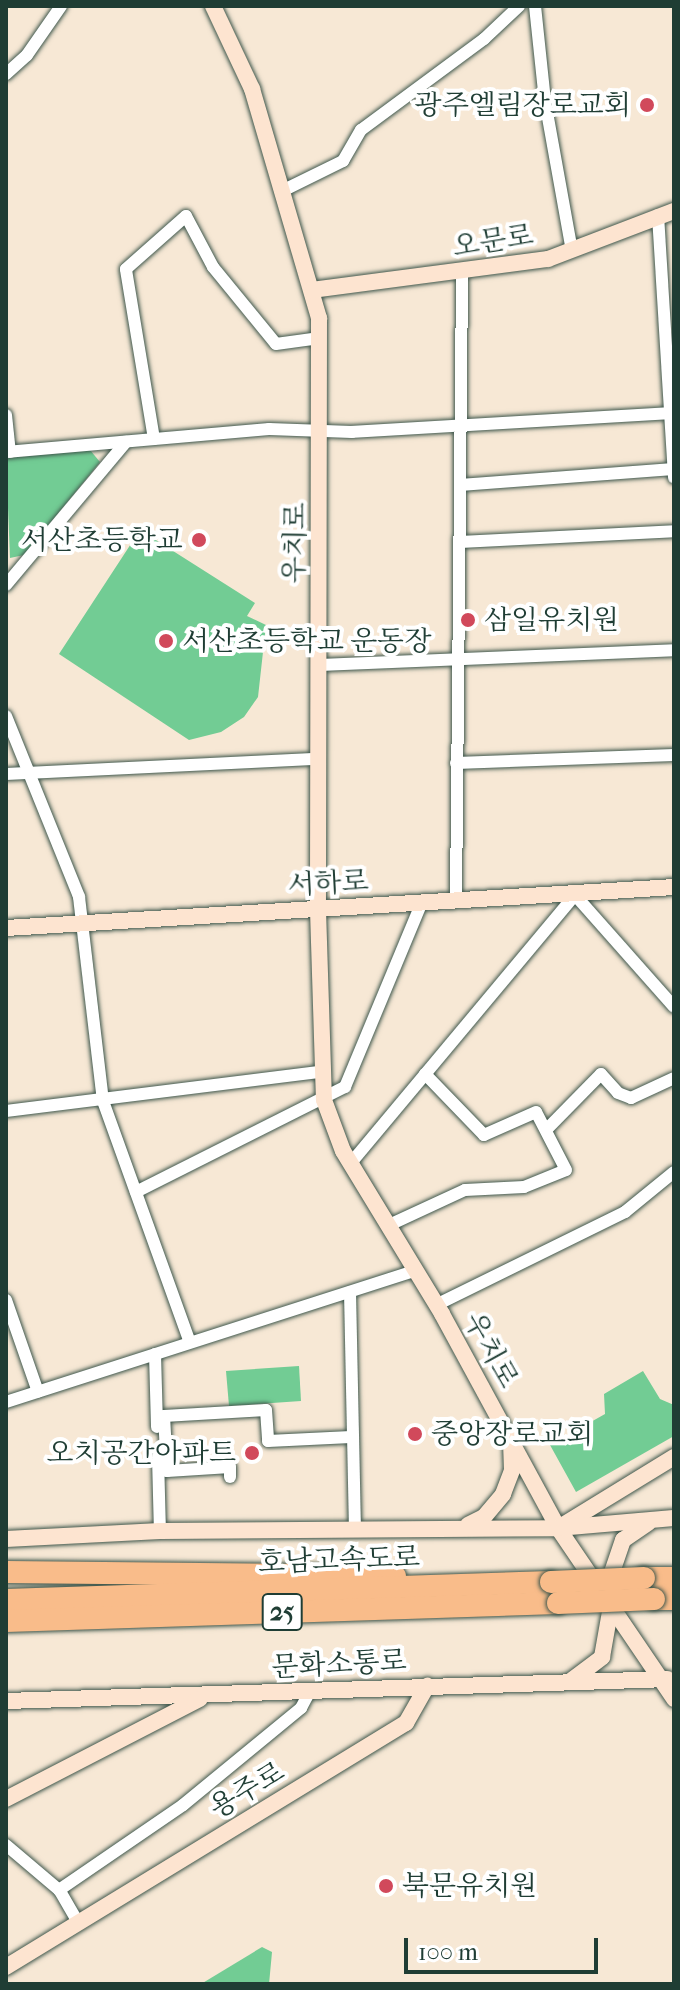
<!DOCTYPE html>
<meta charset="utf-8">
<style>
body{margin:0}
#map{position:relative;width:680px;height:1990px;overflow:hidden;background:#f7e8d5;font-family:"IM FELL French Canon","Noto Serif KR",serif}
div>[style]{position:absolute}
[style*='--x']{left:calc(var(--x)*1px);top:calc(var(--y)*1px);width:calc(var(--w)*1px);rotate:calc(var(--a)*1deg)}
.green>*{inset:0;background:#72cc94}
.roads{filter:drop-shadow(0 0 2px #3f574c) drop-shadow(0 0 2px #3f574c)}
.street>*{height:12px;margin:-6px;padding:0 6px;transform-origin:6px;border-radius:6px;background:#fff}
.secondary>*{height:16px;margin:-8px;padding:0 8px;transform-origin:8px;border-radius:8px;background:#fde4d0}
.highway>*{height:22px;margin:-11px;padding:0 11px;transform-origin:11px;border-radius:11px;background:#f9bc8a}
.bridges{filter:drop-shadow(0 0 2px #3f574c) drop-shadow(0 0 2px #3f574c)}
.highway-bridge>*{height:22px;margin:-11px;padding:0 11px;transform-origin:11px;border-radius:11px;background:#f9bc8a}
.dots>*{width:22px;height:22px;translate:-50% -50%;box-sizing:border-box;border:4px solid #fff;border-radius:50%}
span{translate:-50% -50%;white-space:nowrap;text-align:center;line-height:1.15;-webkit-text-stroke:8px #fff;paint-order:stroke}
.shield-label span{padding:2px 6px;background:#fff;border:2px solid;border-radius:6px;-webkit-text-stroke-width:0}
.shield-label{font-size:26px;color:#1f3d34;font-weight:700}
.poi-label{font-size:28px;color:#1f3d34}
.right{translate:-100% -50%;text-align:right}
.left{translate:0 -50%;text-align:left}
.street-label{font-size:28px;color:#1f3d34}
.frame{position:absolute;inset:0;border:8px solid #1f3d34;pointer-events:none}
.scale{position:absolute;left:404px;top:1938px;width:194px;height:36px;box-sizing:border-box;border:4px solid #1f3d34;border-top:0;padding-left:10px;font-size:24px;line-height:28px;white-space:nowrap;color:#1f3d34;-webkit-text-stroke:6px #fff;paint-order:stroke}
</style>
<div id="map">
<div class="green">
<div style="clip-path:polygon(90px 450px,100px 462px,24px 555px,10px 558px,6px 458px)"></div>
<div style="clip-path:polygon(140px 530px,255px 603px,247px 616px,266px 625px,258px 697px,244px 717px,221px 732px,189px 740px,59px 654px)"></div>
<div style="clip-path:polygon(299px 1366px,301px 1401px,229px 1406px,226px 1371px)"></div>
<div style="clip-path:polygon(643px 1371px,660px 1399px,674px 1405px,674px 1436px,576px 1492px,550px 1445px,605px 1414px,604px 1394px)"></div>
<div style="clip-path:polygon(262px 1947px,272px 1952px,269px 1984px,201px 1984px)"></div>
</div>
<div class="roads">
<div class="street">
<div style="--x:535;--y:6;--w:96;--a:84"></div>
<div style="--x:545;--y:101;--w:152;--a:79.8"></div>
<div style="--x:6;--y:74;--w:28;--a:-42"></div>
<div style="--x:27;--y:55;--w:60;--a:-55.2"></div>
<div style="--x:284;--y:190;--w:66;--a:-26.2"></div>
<div style="--x:343;--y:161;--w:36;--a:-60"></div>
<div style="--x:361;--y:130;--w:153;--a:-36.5"></div>
<div style="--x:484;--y:39;--w:48;--a:-43.3"></div>
<div style="--x:658;--y:215;--w:263;--a:86.5"></div>
<div style="--x:6;--y:415;--w:37;--a:84"></div>
<div style="--x:154;--y:439;--w:172;--a:-99.4"></div>
<div style="--x:126;--y:269;--w:80;--a:-41.5"></div>
<div style="--x:186;--y:216;--w:58;--a:62.1"></div>
<div style="--x:213;--y:267;--w:99;--a:50.7"></div>
<div style="--x:276;--y:344;--w:44;--a:-7.8"></div>
<div style="--x:6;--y:452;--w:264;--a:-5"></div>
<div style="--x:269;--y:429;--w:83;--a:2.1"></div>
<div style="--x:352;--y:432;--w:323;--a:-3.4"></div>
<div style="--x:460;--y:485;--w:214;--a:-4.3"></div>
<div style="--x:460;--y:542;--w:214;--a:-2.9"></div>
<div style="--x:6;--y:585;--w:187;--a:-50"></div>
<div style="--x:320;--y:665;--w:354;--a:-2.4"></div>
<div style="--x:6;--y:716;--w:195;--a:68"></div>
<div style="--x:79;--y:897;--w:205;--a:83.3"></div>
<div style="--x:103;--y:1101;--w:256;--a:70.2"></div>
<div style="--x:456;--y:763;--w:218;--a:-2.1"></div>
<div style="--x:6;--y:774;--w:312;--a:-2.8"></div>
<div style="--x:456;--y:902;--w:629;--a:-89.45"></div>
<div style="--x:6;--y:1111;--w:317;--a:-7.1"></div>
<div style="--x:547;--y:1129;--w:77;--a:-45.5"></div>
<div style="--x:601;--y:1074;--w:25;--a:48"></div>
<div style="--x:618;--y:1093;--w:14;--a:21"></div>
<div style="--x:631;--y:1098;--w:47;--a:-24.9"></div>
<div style="--x:350;--y:1164;--w:351;--a:-50.1"></div>
<div style="--x:575;--y:895;--w:149;--a:48.5"></div>
<div style="--x:136;--y:1192;--w:234;--a:-26.7"></div>
<div style="--x:345;--y:1087;--w:198;--a:-67.4"></div>
<div style="--x:387;--y:1226;--w:86;--a:-24.8"></div>
<div style="--x:465;--y:1190;--w:59;--a:-2.9"></div>
<div style="--x:524;--y:1187;--w:45;--a:-22"></div>
<div style="--x:566;--y:1170;--w:65;--a:-117.3"></div>
<div style="--x:536;--y:1112;--w:57;--a:156.1"></div>
<div style="--x:484;--y:1135;--w:85;--a:-134"></div>
<div style="--x:350;--y:1292;--w:236;--a:88.8"></div>
<div style="--x:6;--y:1300;--w:97;--a:70.8"></div>
<div style="--x:436;--y:1305;--w:211;--a:-26.2"></div>
<div style="--x:625;--y:1212;--w:63;--a:-39.2"></div>
<div style="--x:155;--y:1354;--w:73;--a:88.4"></div>
<div style="--x:6;--y:1402;--w:429;--a:-17.8"></div>
<div style="--x:158;--y:1457;--w:74;--a:88.5"></div>
<div style="--x:230;--y:1477;--w:10;--a:-90"></div>
<div style="--x:230;--y:1467;--w:63;--a:176.4"></div>
<div style="--x:167;--y:1471;--w:55;--a:-93.1"></div>
<div style="--x:164;--y:1416;--w:102;--a:-3.4"></div>
<div style="--x:266;--y:1410;--w:31;--a:86"></div>
<div style="--x:268;--y:1441;--w:83;--a:-2.8"></div>
<div style="--x:6;--y:1845;--w:70;--a:40.3"></div>
<div style="--x:79;--y:1924;--w:39;--a:-120"></div>
<div style="--x:59;--y:1890;--w:150;--a:-34.4"></div>
<div style="--x:183;--y:1805;--w:153;--a:-39.4"></div>
<div style="--x:301;--y:1708;--w:19;--a:-62"></div>
</div>
<div class="secondary">
<div style="--x:213;--y:6;--w:92;--a:64.8"></div>
<div style="--x:252;--y:89;--w:239;--a:73.7"></div>
<div style="--x:319;--y:318;--w:592;--a:90.1"></div>
<div style="--x:318;--y:910;--w:190;--a:88.2"></div>
<div style="--x:324;--y:1100;--w:54;--a:69.6"></div>
<div style="--x:343;--y:1151;--w:191;--a:58.7"></div>
<div style="--x:442;--y:1314;--w:243;--a:61.5"></div>
<div style="--x:558;--y:1528;--w:207;--a:55.8"></div>
<div style="--x:312;--y:290;--w:238;--a:-7.5"></div>
<div style="--x:548;--y:259;--w:135;--a:-20.9"></div>
<div style="--x:6;--y:928;--w:669;--a:-3.51"></div>
<div style="--x:468;--y:1525;--w:18;--a:-27"></div>
<div style="--x:484;--y:1517;--w:30;--a:-50"></div>
<div style="--x:503;--y:1494;--w:26;--a:-69"></div>
<div style="--x:512;--y:1470;--w:23;--a:-92"></div>
<div style="--x:563;--y:1525;--w:130;--a:-31.5"></div>
<div style="--x:6;--y:1539;--w:154;--a:-3"></div>
<div style="--x:160;--y:1531;--w:398;--a:-0.4"></div>
<div style="--x:558;--y:1528;--w:116;--a:-4.9"></div>
<div style="--x:607;--y:1587;--w:50;--a:-71.2"></div>
<div style="--x:623;--y:1540;--w:30;--a:-34"></div>
<div style="--x:572;--y:1680;--w:38;--a:-37"></div>
<div style="--x:602;--y:1657;--w:52;--a:-80"></div>
<div style="--x:6;--y:1701;--w:662;--a:-1.9"></div>
<div style="--x:6;--y:1799;--w:218;--a:-27.3"></div>
<div style="--x:6;--y:1967;--w:469;--a:-31.4"></div>
<div style="--x:406;--y:1723;--w:43;--a:-60.4"></div>
</div>
<div class="highway">
<div style="--x:6;--y:1572;--w:389;--a:0.6"></div>
<div style="--x:644;--y:1578;--w:30;--a:0"></div>
<div style="--x:654;--y:1599;--w:20;--a:0"></div>
<div style="--x:6;--y:1600;--w:545;--a:-1.89"></div>
<div style="--x:6;--y:1621;--w:552;--a:-1.87"></div>
</div>
</div>
<div class="bridges">
<div class="highway-bridge">
<div style="--x:551;--y:1582;--w:93;--a:-2.5"></div>
<div style="--x:558;--y:1603;--w:96;--a:-2.4"></div>
</div>
</div>
<div class="dots">
<div style="left:647px;top:105px;background:#d1495b"></div>
<div style="left:199px;top:540px;background:#d1495b"></div>
<div style="left:468px;top:620px;background:#d1495b"></div>
<div style="left:166px;top:641px;background:#d1495b"></div>
<div style="left:415px;top:1434px;background:#d1495b"></div>
<div style="left:252px;top:1453px;background:#d1495b"></div>
<div style="left:386px;top:1886px;background:#d1495b"></div>
</div>
<div class="shield-label">
<span style="left:282px;top:1612px">25</span>
</div>
<div class="poi-label">
<span class="right" style="left:631px;top:105px">광주엘림장로교회</span>
<span class="right" style="left:183px;top:540px">서산초등학교</span>
<span class="left" style="left:484px;top:620px">삼일유치원</span>
<span class="left" style="left:182px;top:641px">서산초등학교 운동장</span>
<span class="left" style="left:431px;top:1434px">중앙장로교회</span>
<span class="right" style="left:236px;top:1453px">오치공간아파트</span>
<span class="left" style="left:402px;top:1886px">북문유치원</span>
</div>
<div class="street-label">
<span style="left:493px;top:241px;rotate:-9deg">오문로</span>
<span style="left:295px;top:543px;rotate:-89deg">우치로</span>
<span style="left:328px;top:883px;rotate:-3deg">서하로</span>
<span style="left:491px;top:1350px;rotate:61deg">우치로</span>
<span style="left:339px;top:1560px;rotate:-2deg">호남고속도로</span>
<span style="left:339px;top:1664px;rotate:-3deg">문화소통로</span>
<span style="left:247px;top:1790px;rotate:-31deg">용주로</span>
</div>
<div class="frame"></div>
<div class="scale">100 m</div>
</div>
